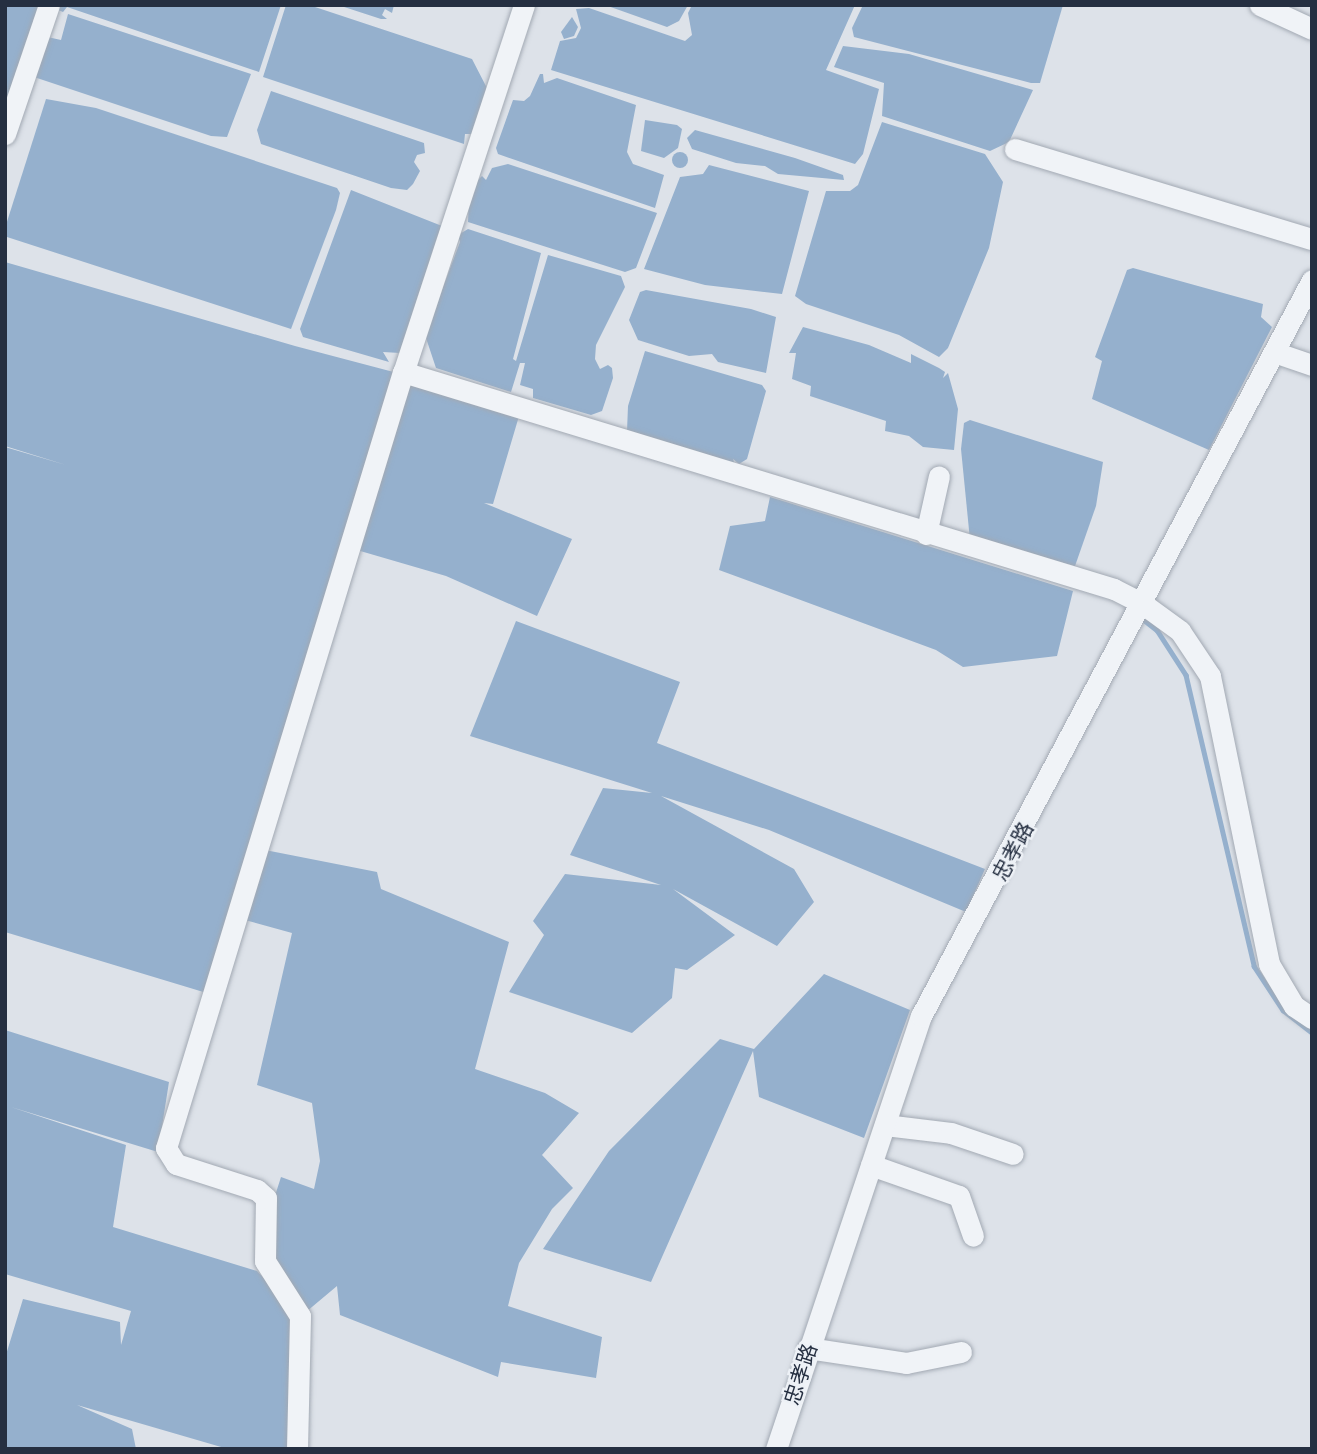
<!DOCTYPE html>
<meta charset="utf-8">
<style>
body{margin:0}
#map{position:relative;width:1317px;height:1454px;overflow:hidden;background:#dde2e9;font-family:"Open Sans","Noto Sans TC",sans-serif}
div>[style]{position:absolute}
[style*='--x']{left:calc(var(--x)*1px);top:calc(var(--y)*1px);width:calc(var(--w)*1px);rotate:calc(var(--a)*1deg)}
.water>*{inset:0;background:#95b0cd}
.round{border-radius:50%}
.stream>*{height:4.5px;margin:-2.25px;padding:0 2.25px;transform-origin:2.25px;border-radius:2.25px;background:#95b0cd}
.roads{filter:drop-shadow(0 0 2px #a2a9b3) drop-shadow(0 0 2px #a2a9b3)}
.minor>*{height:21px;margin:-10.5px;padding:0 10.5px;transform-origin:10.5px;border-radius:10.5px;background:#f0f3f7}
span{translate:-50% -50%;white-space:nowrap;text-align:center;line-height:1.15;-webkit-text-stroke:5px #edf1f6;paint-order:stroke}
.street-label{font-size:21px;color:#252f41}
.frame{position:absolute;inset:0;border:7px solid #252f41;pointer-events:none}
</style>
<div id="map">
<div class="water">
<div style="clip-path:polygon(5px 5px,40px 5px,5px 115px)"></div>
<div style="clip-path:polygon(281px 5px,259px 72px,67px 7px,63px 12px,51px 7px)"></div>
<div style="clip-path:polygon(286px 5px,309px 5px,472px 59px,489px 92px,474px 134px,465px 134px,464px 144px,263px 77px)"></div>
<div style="clip-path:polygon(338px 5px,394px 5px,392px 13px,385px 9px,382px 15px,387px 19px,381px 19px)"></div>
<div style="clip-path:polygon(605px 5px,688px 5px,679px 21px,667px 27px)"></div>
<div style="clip-path:polygon(692px 5px,855px 5px,826px 70px,879px 89px,863px 154px,855px 164px,551px 70px,560px 41px,576px 38px,581px 28px,576px 9px,589px 8px,685px 41px,692px 35px,688px 13px)"></div>
<div style="clip-path:polygon(863px 5px,1063px 5px,1040px 83px,1031px 83px,854px 37px,852px 28px)"></div>
<div style="clip-path:polygon(68px 14px,251px 74px,227px 137px,211px 136px,31px 76px,43px 36px,61px 40px)"></div>
<div style="clip-path:polygon(572px 17px,578px 27px,574px 36px,564px 39px,561px 32px)"></div>
<div style="clip-path:polygon(843px 46px,909px 54px,1033px 90px,1009px 142px,990px 151px,882px 116px,884px 83px,834px 67px)"></div>
<div style="clip-path:polygon(540px 74px,543px 74px,544px 83px,557px 78px,636px 105px,627px 152px,633px 164px,664px 175px,655px 208px,498px 154px,496px 148px,513px 100px,524px 101px,530px 96px)"></div>
<div style="clip-path:polygon(271px 91px,424px 143px,425px 153px,417px 155px,414px 162px,420px 171px,413px 184px,407px 190px,391px 188px,261px 144px,257px 130px)"></div>
<div style="clip-path:polygon(46px 99px,96px 108px,337px 188px,340px 193px,336px 210px,291px 329px,7px 237px,5px 228px)"></div>
<div style="clip-path:polygon(645px 120px,677px 125px,682px 129px,678px 148px,664px 158px,641px 151px)"></div>
<div style="clip-path:polygon(882px 122px,985px 154px,1003px 182px,989px 248px,948px 348px,939px 357px,899px 335px,806px 304px,795px 296px,826px 191px,850px 191px,858px 185px)"></div>
<div style="clip-path:polygon(695px 130px,795px 158px,843px 175px,844px 180px,778px 174px,765px 166px,736px 163px,692px 149px,687px 138px)"></div>
<div class="round" style="left:672px;top:152px;width:16px;height:16px"></div>
<div style="clip-path:polygon(508px 164px,657px 213px,636px 268px,625px 272px,468px 222px,469px 195px,478px 180px,482px 176px,486px 180px,492px 168px)"></div>
<div style="clip-path:polygon(709px 165px,809px 191px,782px 294px,705px 285px,644px 269px,680px 177px,703px 174px)"></div>
<div style="clip-path:polygon(351px 190px,442px 226px,400px 353px,383px 352px,389px 362px,303px 337px,300px 329px)"></div>
<div style="clip-path:polygon(468px 229px,541px 253px,513px 359px,516px 361px,548px 255px,621px 276px,625px 287px,596px 345px,595px 359px,600px 369px,608px 365px,612px 368px,613px 378px,602px 411px,591px 415px,533px 398px,533px 389px,520px 385px,525px 363px,520px 363px,511px 392px,436px 368px,425px 335px,460px 242px,458px 235px)"></div>
<div style="clip-path:polygon(5px 262px,295px 346px,522px 406px,493px 504px,484px 503px,572px 539px,537px 616px,446px 576px,350px 548px,265px 850px,377px 872px,381px 889px,509px 942px,475px 1069px,545px 1093px,579px 1113px,542px 1155px,573px 1188px,552px 1209px,519px 1263px,508px 1306px,602px 1337px,596px 1378px,501px 1362px,498px 1377px,340px 1315px,337px 1286px,300px 1317px,299px 1449px,228px 1449px,77px 1405px,132px 1429px,136px 1449px,5px 1449px,5px 1358px,23px 1299px,120px 1322px,121px 1345px,131px 1311px,5px 1274px,5px 1030px,169px 1082px,158px 1152px,11px 1107px,126px 1145px,113px 1227px,257px 1271px,298px 1314px,264px 1230px,281px 1177px,314px 1189px,320px 1161px,312px 1103px,257px 1085px,292px 933px,234px 917px,210px 994px,5px 932px,5px 447px,66px 465px,5px 446px)"></div>
<div style="clip-path:polygon(1133px 268px,1263px 304px,1261px 317px,1272px 327px,1209px 450px,1092px 399px,1102px 361px,1095px 357px,1127px 270px)"></div>
<div style="clip-path:polygon(646px 290px,751px 309px,776px 317px,766px 373px,718px 362px,712px 354px,689px 356px,638px 340px,629px 320px,640px 292px)"></div>
<div style="clip-path:polygon(803px 327px,869px 345px,911px 363px,911px 354px,939px 368px,945px 372px,943px 378px,948px 373px,958px 409px,954px 450px,923px 447px,909px 436px,885px 431px,886px 421px,810px 396px,811px 386px,792px 379px,796px 353px,789px 353px)"></div>
<div style="clip-path:polygon(645px 351px,762px 385px,766px 391px,747px 459px,739px 464px,733px 459px,735px 465px,627px 431px,628px 406px)"></div>
<div style="clip-path:polygon(970px 420px,1103px 462px,1096px 506px,1075px 566px,970px 540px,961px 449px,964px 423px)"></div>
<div style="clip-path:polygon(770px 497px,1073px 591px,1057px 656px,963px 667px,936px 650px,719px 570px,730px 526px,765px 521px)"></div>
<div style="clip-path:polygon(516px 621px,680px 682px,657px 743px,985px 869px,966px 912px,769px 830px,661px 796px,794px 869px,814px 902px,777px 946px,673px 889px,735px 935px,687px 970px,675px 968px,672px 998px,632px 1033px,509px 992px,544px 935px,533px 921px,565px 874px,661px 885px,570px 855px,603px 788px,652px 793px,470px 736px)"></div>
<div style="clip-path:polygon(824px 974px,910px 1010px,864px 1138px,759px 1097px,753px 1051px,651px 1282px,543px 1249px,609px 1151px,720px 1039px,754px 1049px)"></div>
</div>
<div class="stream">
<div style="--x:1139;--y:616;--w:23;--a:38"></div>
<div style="--x:1157;--y:630;--w:54;--a:57.2"></div>
<div style="--x:1186;--y:675;--w:299;--a:76.8"></div>
<div style="--x:1254;--y:966;--w:53;--a:56.6"></div>
<div style="--x:1283;--y:1010;--w:37;--a:38"></div>
</div>
<div class="roads">
<div class="minor">
<div style="--x:524;--y:5;--w:386;--a:108.2"></div>
<div style="--x:403;--y:372;--w:743;--a:16.97"></div>
<div style="--x:1114;--y:589;--w:33;--a:27"></div>
<div style="--x:1143;--y:604;--w:46;--a:36.1"></div>
<div style="--x:1180;--y:631;--w:54;--a:56.3"></div>
<div style="--x:1210;--y:676;--w:294;--a:78.4"></div>
<div style="--x:1269;--y:964;--w:49;--a:59.2"></div>
<div style="--x:1294;--y:1006;--w:22;--a:34"></div>
<div style="--x:1260;--y:5;--w:57;--a:24.8"></div>
<div style="--x:5;--y:134;--w:136;--a:-71.2"></div>
<div style="--x:1015;--y:149;--w:310;--a:16.9"></div>
<div style="--x:1274;--y:352;--w:40;--a:18.9"></div>
<div style="--x:926;--y:534;--w:59;--a:-77.4"></div>
<div style="--x:885;--y:1125;--w:66;--a:6.9"></div>
<div style="--x:951;--y:1133;--w:65;--a:18.7"></div>
<div style="--x:871;--y:1165;--w:93;--a:19.4"></div>
<div style="--x:959;--y:1196;--w:42;--a:70.7"></div>
<div style="--x:808;--y:1348;--w:99;--a:8.7"></div>
<div style="--x:906;--y:1363;--w:56;--a:-11.3"></div>
<div style="--x:297;--y:1449;--w:133;--a:-88.7"></div>
<div style="--x:300;--y:1316;--w:65;--a:-122.5"></div>
<div style="--x:265;--y:1261;--w:63;--a:-89.1"></div>
<div style="--x:266;--y:1198;--w:12;--a:-138"></div>
<div style="--x:257;--y:1190;--w:85;--a:-162.2"></div>
<div style="--x:176;--y:1164;--w:19;--a:-122"></div>
<div style="--x:166;--y:1148;--w:811;--a:-73.02"></div>
<div style="--x:776;--y:1449;--w:457;--a:-71.5"></div>
<div style="--x:921;--y:1016;--w:833;--a:-62.02"></div>
</div>
</div>
<div class="street-label">
<span style="left:1012px;top:851px;rotate:-62deg">忠孝路</span>
<span style="left:800px;top:1374px;rotate:-72deg">忠孝路</span>
</div>
<div class="frame"></div>
</div>
